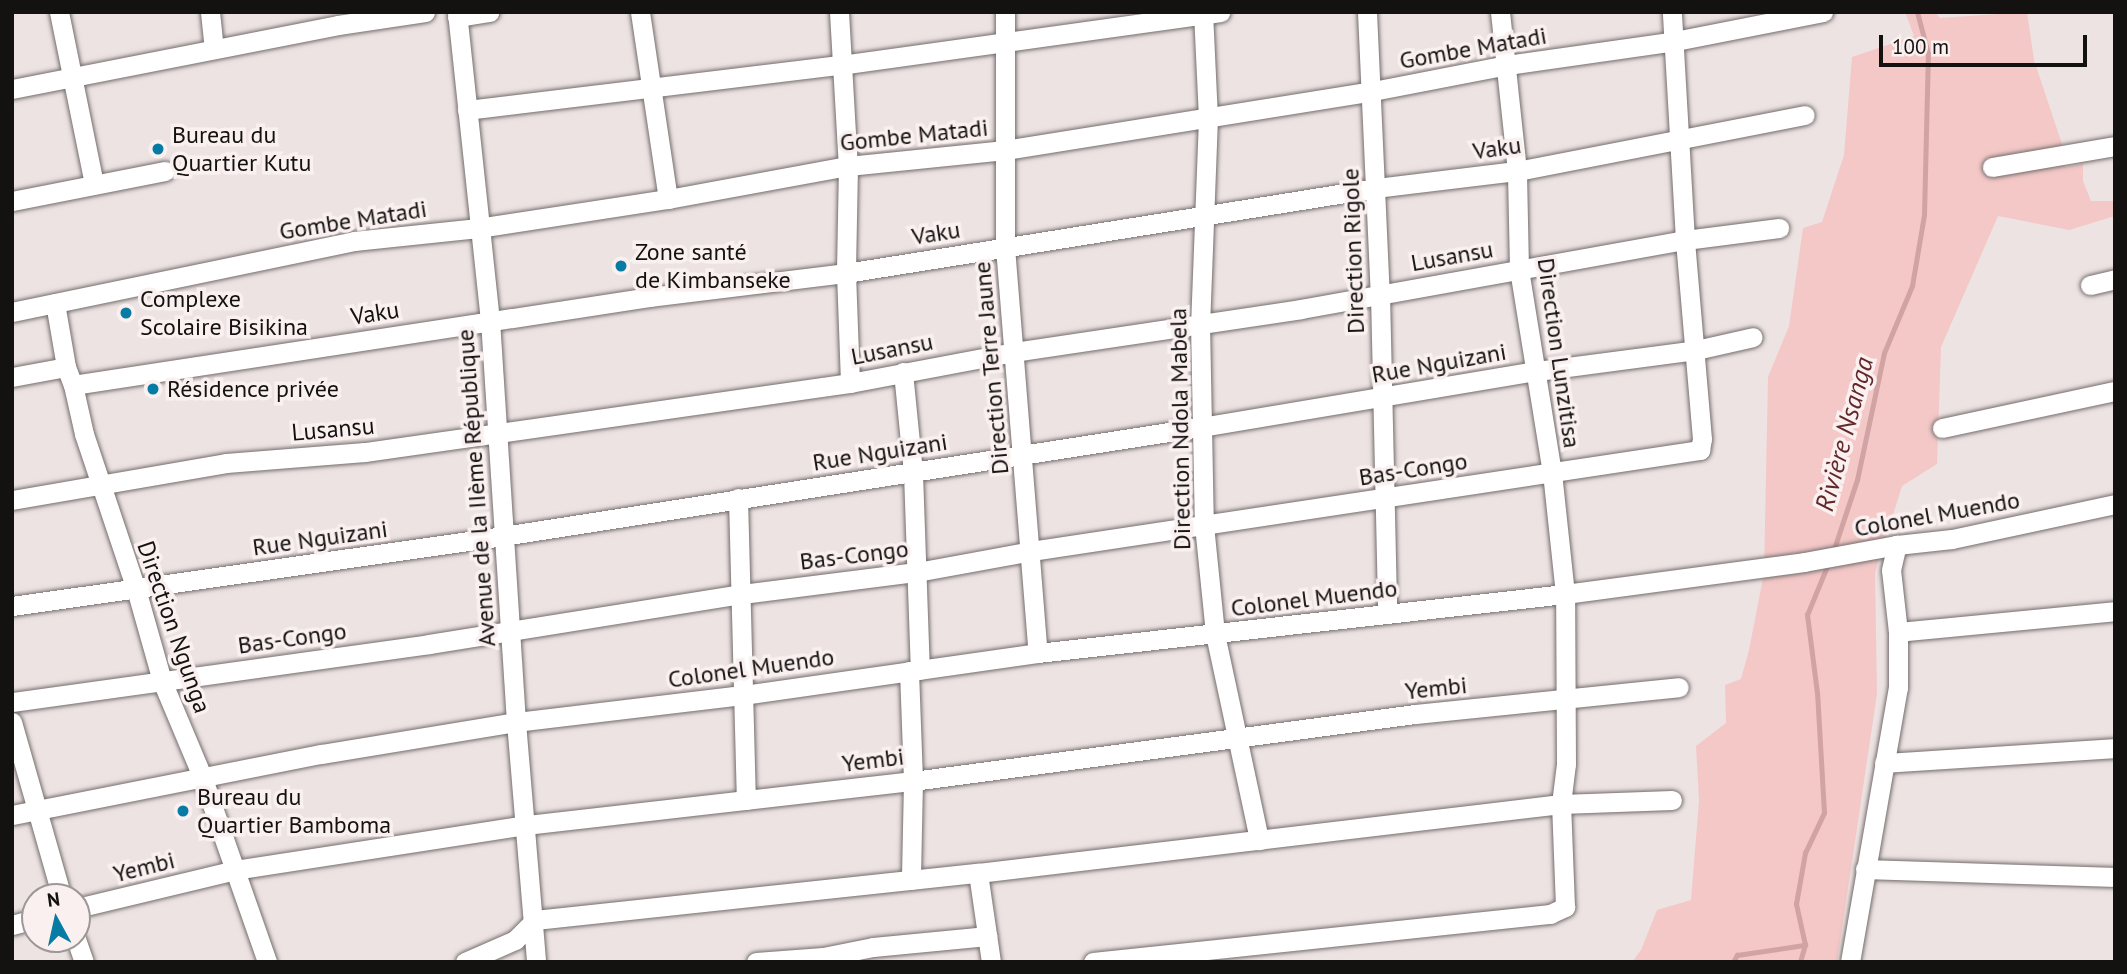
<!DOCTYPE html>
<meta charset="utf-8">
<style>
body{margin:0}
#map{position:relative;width:2127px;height:974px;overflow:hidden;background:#ede3e3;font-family:"PT Sans",sans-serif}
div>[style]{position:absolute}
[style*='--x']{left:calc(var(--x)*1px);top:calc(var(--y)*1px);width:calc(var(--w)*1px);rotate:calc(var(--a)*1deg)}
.green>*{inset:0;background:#f3c8c7}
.stream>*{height:4.5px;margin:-2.25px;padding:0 2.25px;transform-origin:2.25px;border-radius:2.25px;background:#d1a3a2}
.roads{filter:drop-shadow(0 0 2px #756d6d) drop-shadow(0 0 2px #756d6d)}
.minor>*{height:19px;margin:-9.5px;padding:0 9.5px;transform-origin:9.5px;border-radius:9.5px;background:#fff}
.dots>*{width:19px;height:19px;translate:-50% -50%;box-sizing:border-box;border:4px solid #faf0f0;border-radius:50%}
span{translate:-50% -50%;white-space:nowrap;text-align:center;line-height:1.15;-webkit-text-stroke:7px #faf0f0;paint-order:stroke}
.street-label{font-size:24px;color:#141111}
.poi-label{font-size:24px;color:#141111}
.left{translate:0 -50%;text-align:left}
.water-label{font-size:26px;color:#612729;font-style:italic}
.frame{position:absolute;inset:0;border:14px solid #141111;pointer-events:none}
.north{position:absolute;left:21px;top:883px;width:70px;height:70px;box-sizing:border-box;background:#faf0f0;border:2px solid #9e9797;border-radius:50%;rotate:352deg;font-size:19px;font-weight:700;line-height:28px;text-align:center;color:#141111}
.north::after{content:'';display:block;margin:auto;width:24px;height:32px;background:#067ca4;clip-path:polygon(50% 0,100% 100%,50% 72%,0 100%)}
.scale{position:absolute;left:1879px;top:35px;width:208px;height:32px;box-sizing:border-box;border:4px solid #141111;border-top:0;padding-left:9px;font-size:21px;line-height:24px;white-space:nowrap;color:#141111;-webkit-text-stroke:5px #faf0f0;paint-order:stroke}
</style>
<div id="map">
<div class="green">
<div style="clip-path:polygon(1905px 12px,1935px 12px,1940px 18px,2027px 12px,2034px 60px,2063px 147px,2065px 167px,2083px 164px,2083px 181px,2091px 201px,2115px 201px,2115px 216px,2069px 230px,1998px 216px,1941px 347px,1937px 464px,1902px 486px,1875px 572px,1877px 694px,1837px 962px,1632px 962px,1641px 950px,1657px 910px,1691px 900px,1699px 801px,1696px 746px,1726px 723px,1725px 685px,1741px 679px,1749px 650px,1764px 573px,1768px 377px,1789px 326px,1803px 228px,1822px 222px,1844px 155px,1852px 57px,1914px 36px)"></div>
</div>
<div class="stream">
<div style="--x:1834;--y:549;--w:73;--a:-71.6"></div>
<div style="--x:1857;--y:480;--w:130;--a:-78"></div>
<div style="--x:1884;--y:353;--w:73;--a:-67.3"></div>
<div style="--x:1912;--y:286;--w:72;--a:-80.4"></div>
<div style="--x:1924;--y:215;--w:161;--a:-88.6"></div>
<div style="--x:1928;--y:54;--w:43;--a:-104.7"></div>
<div style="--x:1733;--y:962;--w:8;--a:-60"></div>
<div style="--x:1737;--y:955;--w:69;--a:-8.4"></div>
<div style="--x:1800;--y:962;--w:18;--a:-74"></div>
<div style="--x:1805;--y:945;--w:42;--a:-102.4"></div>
<div style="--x:1796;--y:904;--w:52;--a:-80"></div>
<div style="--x:1805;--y:853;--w:44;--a:-64.6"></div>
<div style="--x:1824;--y:813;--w:120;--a:-93.3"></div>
<div style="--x:1817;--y:693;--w:79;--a:-97.3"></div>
<div style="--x:1807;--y:615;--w:55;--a:-67.6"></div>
</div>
<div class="roads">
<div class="minor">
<div style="--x:59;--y:12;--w:176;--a:78.5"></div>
<div style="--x:210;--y:12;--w:37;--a:84"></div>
<div style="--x:457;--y:12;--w:310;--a:83.9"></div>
<div style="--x:490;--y:320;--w:403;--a:86.3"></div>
<div style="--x:516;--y:722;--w:241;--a:85.2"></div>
<div style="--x:640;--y:12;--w:189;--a:81.5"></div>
<div style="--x:839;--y:12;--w:154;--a:86.7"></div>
<div style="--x:848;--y:166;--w:107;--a:91.1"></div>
<div style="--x:846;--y:273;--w:110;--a:87.9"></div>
<div style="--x:1005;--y:12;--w:235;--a:90"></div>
<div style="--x:1005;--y:247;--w:407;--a:85.4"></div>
<div style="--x:1203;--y:12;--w:106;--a:87.3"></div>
<div style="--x:1208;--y:118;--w:205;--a:92.2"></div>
<div style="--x:1200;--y:323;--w:202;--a:88.9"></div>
<div style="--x:1204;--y:525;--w:110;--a:84.2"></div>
<div style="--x:1215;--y:634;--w:211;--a:77.9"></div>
<div style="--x:1367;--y:12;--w:282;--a:87.4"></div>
<div style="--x:1380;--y:294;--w:319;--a:88.7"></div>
<div style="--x:457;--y:17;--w:33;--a:-9"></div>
<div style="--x:12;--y:89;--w:332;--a:-11.1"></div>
<div style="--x:338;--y:25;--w:88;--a:-8.5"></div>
<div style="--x:467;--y:110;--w:376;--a:-6.9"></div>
<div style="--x:840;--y:65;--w:384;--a:-7.9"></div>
<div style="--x:1992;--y:167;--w:125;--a:-9.7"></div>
<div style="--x:12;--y:201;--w:156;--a:-11.1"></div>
<div style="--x:2090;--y:285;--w:26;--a:-13"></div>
<div style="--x:55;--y:303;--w:65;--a:80.2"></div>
<div style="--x:66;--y:367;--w:19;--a:69"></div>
<div style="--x:73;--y:385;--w:50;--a:77.3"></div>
<div style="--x:84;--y:434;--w:163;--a:71.5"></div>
<div style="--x:136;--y:589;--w:96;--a:74.2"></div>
<div style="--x:162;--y:681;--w:103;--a:67.2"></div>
<div style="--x:202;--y:776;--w:197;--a:70.7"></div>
<div style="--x:12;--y:312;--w:349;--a:-11.7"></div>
<div style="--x:354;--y:241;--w:125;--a:-6"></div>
<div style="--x:478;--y:228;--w:192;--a:-8.7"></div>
<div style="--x:668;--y:199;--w:183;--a:-10.4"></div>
<div style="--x:848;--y:166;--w:158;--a:-5.8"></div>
<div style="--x:1005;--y:150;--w:373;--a:-9.1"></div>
<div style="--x:1373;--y:91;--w:136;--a:-11"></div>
<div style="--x:1507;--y:65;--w:170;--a:-8.1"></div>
<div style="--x:1675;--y:41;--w:151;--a:-11.1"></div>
<div style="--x:903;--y:372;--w:101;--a:84.3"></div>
<div style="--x:913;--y:473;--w:197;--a:88"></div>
<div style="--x:12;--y:377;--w:55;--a:-10.5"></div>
<div style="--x:73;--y:385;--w:584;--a:-8.67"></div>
<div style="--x:650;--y:297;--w:197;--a:-7"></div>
<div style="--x:846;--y:273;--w:537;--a:-9.11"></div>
<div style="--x:1376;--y:188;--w:142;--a:-6.9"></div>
<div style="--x:1517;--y:171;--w:293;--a:-11"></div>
<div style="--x:1942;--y:428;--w:177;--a:-12.1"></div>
<div style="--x:738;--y:498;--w:302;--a:88.5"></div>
<div style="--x:12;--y:500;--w:217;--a:-9.8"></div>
<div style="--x:226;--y:463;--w:139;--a:-4.5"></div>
<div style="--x:365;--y:452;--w:490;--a:-8.1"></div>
<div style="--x:850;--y:383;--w:167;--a:-10.7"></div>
<div style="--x:1014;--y:352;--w:290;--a:-8.5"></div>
<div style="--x:1301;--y:309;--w:390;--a:-10.2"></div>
<div style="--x:1685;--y:240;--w:95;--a:-7.3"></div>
<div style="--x:12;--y:606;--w:496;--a:-8.1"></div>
<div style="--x:503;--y:536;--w:706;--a:-8.88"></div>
<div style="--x:1201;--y:427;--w:341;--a:-9.5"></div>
<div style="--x:1537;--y:371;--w:160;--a:-7.5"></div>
<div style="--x:1696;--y:350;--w:58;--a:-12.8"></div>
<div style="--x:1898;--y:632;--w:218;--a:-5.5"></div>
<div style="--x:909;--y:671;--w:110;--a:87.9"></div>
<div style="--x:913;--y:781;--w:99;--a:91.2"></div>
<div style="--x:12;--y:702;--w:421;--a:-7.9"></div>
<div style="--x:429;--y:644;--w:317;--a:-9.1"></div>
<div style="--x:742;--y:594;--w:176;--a:-7.2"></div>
<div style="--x:917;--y:572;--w:116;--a:-10.4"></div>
<div style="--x:1031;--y:551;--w:677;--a:-8.59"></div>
<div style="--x:1700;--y:450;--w:11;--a:-80"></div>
<div style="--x:1702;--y:439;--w:200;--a:-94.9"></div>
<div style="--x:1685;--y:240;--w:228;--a:-93.3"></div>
<div style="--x:12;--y:722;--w:182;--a:74.1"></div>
<div style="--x:1884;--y:763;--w:231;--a:-3.7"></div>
<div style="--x:12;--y:815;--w:315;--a:-11.2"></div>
<div style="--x:321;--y:754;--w:198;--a:-9.3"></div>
<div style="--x:516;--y:722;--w:229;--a:-6.8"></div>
<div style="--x:743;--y:695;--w:298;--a:-8.1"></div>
<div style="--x:1038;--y:653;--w:530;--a:-6.39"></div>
<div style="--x:1565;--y:594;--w:241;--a:-7.6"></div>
<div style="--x:1804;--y:562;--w:95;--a:-10.4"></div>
<div style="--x:1897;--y:545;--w:55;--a:-6.2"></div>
<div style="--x:1952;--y:539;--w:167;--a:-12.1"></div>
<div style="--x:1865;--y:869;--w:250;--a:1.8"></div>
<div style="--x:978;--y:873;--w:90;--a:81.7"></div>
<div style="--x:77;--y:908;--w:163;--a:-13.5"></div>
<div style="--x:235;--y:870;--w:294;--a:-8.8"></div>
<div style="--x:526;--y:825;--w:389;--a:-6.5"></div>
<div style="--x:913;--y:781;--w:506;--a:-7.6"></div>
<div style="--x:1415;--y:714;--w:265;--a:-5.8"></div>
<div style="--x:12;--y:925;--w:24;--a:-15"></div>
<div style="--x:76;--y:939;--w:24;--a:71"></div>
<div style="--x:465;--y:962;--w:55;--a:-23.7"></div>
<div style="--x:515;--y:940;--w:28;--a:-45"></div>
<div style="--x:535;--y:920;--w:445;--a:-6.1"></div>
<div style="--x:978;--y:873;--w:587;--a:-6.75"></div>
<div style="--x:1561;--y:804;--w:111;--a:-2.1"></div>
<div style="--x:756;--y:962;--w:67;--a:-4.3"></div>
<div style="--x:823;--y:957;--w:51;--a:-11.3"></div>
<div style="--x:873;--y:947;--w:115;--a:-5.5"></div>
<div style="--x:1093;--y:962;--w:460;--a:-6"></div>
<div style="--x:1550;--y:914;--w:17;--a:-25"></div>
<div style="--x:1565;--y:907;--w:103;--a:-92.2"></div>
<div style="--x:1561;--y:804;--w:40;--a:-82.9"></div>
<div style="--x:1566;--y:764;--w:170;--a:-90.3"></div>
<div style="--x:1565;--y:594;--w:122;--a:-96.1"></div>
<div style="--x:1552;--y:473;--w:207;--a:-99.2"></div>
<div style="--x:1519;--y:269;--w:98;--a:-91.2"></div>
<div style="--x:1517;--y:171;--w:160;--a:-96.1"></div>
<div style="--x:1850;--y:962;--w:278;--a:-80.1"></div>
<div style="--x:1898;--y:688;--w:56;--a:-90"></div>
<div style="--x:1898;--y:632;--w:62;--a:-96.4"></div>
<div style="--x:1891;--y:570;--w:26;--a:-77"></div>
</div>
</div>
<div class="dots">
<div style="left:158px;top:149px;background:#067ca4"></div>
<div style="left:621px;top:266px;background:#067ca4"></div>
<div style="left:126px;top:313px;background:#067ca4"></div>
<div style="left:153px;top:389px;background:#067ca4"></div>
<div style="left:183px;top:811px;background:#067ca4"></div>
</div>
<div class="street-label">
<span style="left:1473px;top:48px;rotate:-10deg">Gombe Matadi</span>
<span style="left:914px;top:135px;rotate:-6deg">Gombe Matadi</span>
<span style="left:1497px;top:148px;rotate:-8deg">Vaku</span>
<span style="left:353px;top:220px;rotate:-9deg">Gombe Matadi</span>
<span style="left:936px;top:233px;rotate:-9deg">Vaku</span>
<span style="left:1353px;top:251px;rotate:-92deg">Direction Rigole</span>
<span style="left:1452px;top:256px;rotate:-10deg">Lusansu</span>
<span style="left:375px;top:313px;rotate:-9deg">Vaku</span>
<span style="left:892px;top:349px;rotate:-11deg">Lusansu</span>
<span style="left:1559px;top:353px;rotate:82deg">Direction Lunzitisa</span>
<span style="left:1439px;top:363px;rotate:-10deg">Rue Nguizani</span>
<span style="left:991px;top:368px;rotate:-95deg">Direction Terre Jaune</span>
<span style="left:333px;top:429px;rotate:-5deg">Lusansu</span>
<span style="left:1180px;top:429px;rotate:-91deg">Direction Ndola Mabela</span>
<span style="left:880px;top:452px;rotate:-9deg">Rue Nguizani</span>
<span style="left:1413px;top:469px;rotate:-9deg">Bas-Congo</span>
<span style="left:476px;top:488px;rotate:-94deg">Avenue de la IIème République</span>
<span style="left:1937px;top:514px;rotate:-10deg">Colonel Muendo</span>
<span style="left:320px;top:538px;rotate:-8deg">Rue Nguizani</span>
<span style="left:854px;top:555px;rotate:-7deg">Bas-Congo</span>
<span style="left:1314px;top:598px;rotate:-7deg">Colonel Muendo</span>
<span style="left:174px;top:627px;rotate:71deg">Direction Ngunga</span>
<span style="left:292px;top:638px;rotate:-8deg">Bas-Congo</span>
<span style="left:751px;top:668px;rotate:-8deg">Colonel Muendo</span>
<span style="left:1436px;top:688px;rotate:-6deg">Yembi</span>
<span style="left:873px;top:760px;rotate:-7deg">Yembi</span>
<span style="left:144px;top:867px;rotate:-14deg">Yembi</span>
</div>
<div class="poi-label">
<span class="left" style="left:172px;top:149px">Bureau du<br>Quartier Kutu</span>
<span class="left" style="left:635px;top:266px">Zone santé<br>de Kimbanseke</span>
<span class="left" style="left:140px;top:313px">Complexe<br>Scolaire Bisikina</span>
<span class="left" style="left:167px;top:389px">Résidence privée</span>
<span class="left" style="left:197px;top:811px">Bureau du<br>Quartier Bamboma</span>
</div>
<div class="water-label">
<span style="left:1844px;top:434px;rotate:-75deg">Rivière Nsanga</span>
</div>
<div class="frame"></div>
<div class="north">N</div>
<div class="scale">100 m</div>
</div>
